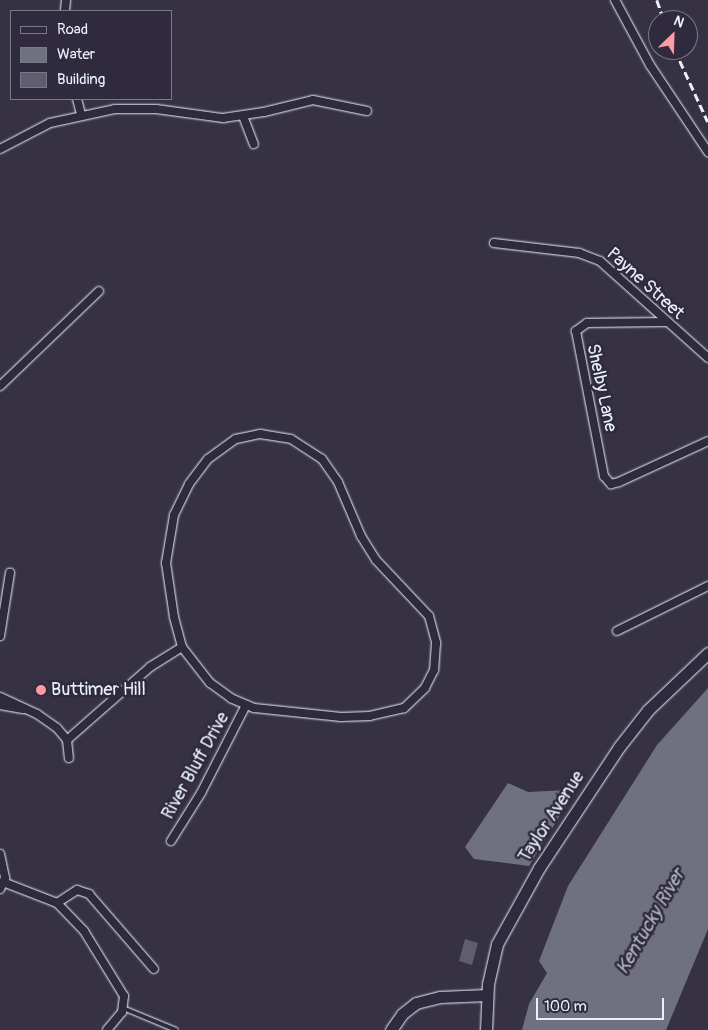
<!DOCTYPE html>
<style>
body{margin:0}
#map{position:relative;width:708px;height:1030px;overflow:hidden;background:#363244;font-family:Pangolin,sans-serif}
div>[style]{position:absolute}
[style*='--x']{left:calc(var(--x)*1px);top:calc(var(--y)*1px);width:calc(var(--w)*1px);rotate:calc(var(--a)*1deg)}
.water>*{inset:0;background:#70717f}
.building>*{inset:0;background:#605e6e}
.roads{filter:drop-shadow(0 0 1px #e8f1f8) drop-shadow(0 0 1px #e8f1f8)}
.service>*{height:4px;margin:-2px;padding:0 2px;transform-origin:2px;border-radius:2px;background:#2f2a3d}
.minor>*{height:8px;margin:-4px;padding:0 4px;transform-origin:4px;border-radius:4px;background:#2f2a3d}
.secondary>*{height:11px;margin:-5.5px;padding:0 5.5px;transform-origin:5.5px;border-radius:5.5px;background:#2f2a3d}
.rail>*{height:2.5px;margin-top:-1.25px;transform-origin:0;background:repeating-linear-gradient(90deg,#e8f1f8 0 8px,transparent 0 12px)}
.dots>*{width:14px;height:14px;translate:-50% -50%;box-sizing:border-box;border:2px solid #2f2a3d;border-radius:50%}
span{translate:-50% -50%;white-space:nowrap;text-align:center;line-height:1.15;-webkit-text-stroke:5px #2f2a3d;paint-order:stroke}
.street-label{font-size:18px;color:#e8f1f8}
.poi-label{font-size:18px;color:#e8f1f8}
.left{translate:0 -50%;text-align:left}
.water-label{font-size:19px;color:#b2b7c2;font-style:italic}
.legend{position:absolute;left:10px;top:10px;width:162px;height:90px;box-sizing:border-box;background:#2f2a3d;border:1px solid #797a88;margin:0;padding:6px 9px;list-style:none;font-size:15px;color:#e8f1f8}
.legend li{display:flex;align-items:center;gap:10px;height:25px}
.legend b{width:25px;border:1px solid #797a88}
.north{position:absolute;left:648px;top:10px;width:50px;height:50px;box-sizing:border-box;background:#2f2a3d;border:1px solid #797a88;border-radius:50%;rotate:24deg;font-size:14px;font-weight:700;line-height:20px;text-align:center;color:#e8f1f8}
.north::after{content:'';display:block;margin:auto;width:18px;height:22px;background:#ff9aa2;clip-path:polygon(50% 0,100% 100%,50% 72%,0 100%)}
.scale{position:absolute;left:536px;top:998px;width:128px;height:22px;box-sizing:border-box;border:2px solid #e8f1f8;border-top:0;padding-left:6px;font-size:15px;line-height:18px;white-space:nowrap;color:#e8f1f8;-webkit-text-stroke:4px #2f2a3d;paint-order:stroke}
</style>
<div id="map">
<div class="water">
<div style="clip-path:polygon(708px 688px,708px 929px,666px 1030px,522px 1030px,529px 1004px,547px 973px,539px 961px,568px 886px,657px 745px)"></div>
<div style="clip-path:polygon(508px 783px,528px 792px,568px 790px,570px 799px,529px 866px,474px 859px,465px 847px)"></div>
</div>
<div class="building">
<div style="clip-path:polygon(465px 939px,478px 943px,472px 965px,459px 961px)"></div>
</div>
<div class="roads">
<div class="service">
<div style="--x:123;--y:1008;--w:57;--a:22.5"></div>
</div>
<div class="minor">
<div style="--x:615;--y:0;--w:74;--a:61.7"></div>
<div style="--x:650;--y:65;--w:105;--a:56.3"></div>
<div style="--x:65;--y:11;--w:11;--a:-85"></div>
<div style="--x:77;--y:99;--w:16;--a:75"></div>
<div style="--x:243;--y:116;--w:30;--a:69"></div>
<div style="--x:0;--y:149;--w:56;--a:-27.5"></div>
<div style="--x:50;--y:123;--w:66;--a:-12.2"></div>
<div style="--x:115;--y:109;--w:41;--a:0"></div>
<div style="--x:156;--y:109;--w:68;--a:7.7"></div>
<div style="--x:223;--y:118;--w:41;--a:-8.3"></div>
<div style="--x:264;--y:112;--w:50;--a:-13.8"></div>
<div style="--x:313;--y:100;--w:55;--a:11.5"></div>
<div style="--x:494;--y:243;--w:86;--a:6.7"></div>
<div style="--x:579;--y:253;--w:22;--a:21"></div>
<div style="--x:600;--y:261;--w:145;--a:41.9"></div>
<div style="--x:666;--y:322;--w:79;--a:179.3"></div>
<div style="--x:587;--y:323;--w:14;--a:144"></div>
<div style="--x:576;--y:331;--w:148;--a:79.1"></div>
<div style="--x:604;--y:476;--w:11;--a:49"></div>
<div style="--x:611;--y:484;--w:8;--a:-14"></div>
<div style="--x:619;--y:482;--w:98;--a:-24.7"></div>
<div style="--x:0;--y:386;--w:137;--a:-43.8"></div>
<div style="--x:260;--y:434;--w:31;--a:9"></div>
<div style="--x:291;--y:439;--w:37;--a:33"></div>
<div style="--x:322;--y:459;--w:28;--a:55"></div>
<div style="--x:338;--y:482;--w:59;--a:66.9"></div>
<div style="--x:361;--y:536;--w:28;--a:58"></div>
<div style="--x:376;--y:560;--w:77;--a:46.6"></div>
<div style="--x:429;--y:616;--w:28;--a:75"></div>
<div style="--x:436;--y:643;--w:27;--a:94"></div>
<div style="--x:434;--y:670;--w:20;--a:117"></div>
<div style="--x:425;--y:688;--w:29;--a:136"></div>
<div style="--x:404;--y:708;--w:35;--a:167"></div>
<div style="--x:370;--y:716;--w:29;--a:178"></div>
<div style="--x:341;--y:717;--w:87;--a:-174.1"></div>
<div style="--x:254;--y:708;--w:25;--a:-157"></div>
<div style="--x:231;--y:698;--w:26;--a:-144"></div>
<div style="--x:210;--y:683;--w:46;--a:-127.9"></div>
<div style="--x:182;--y:647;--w:31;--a:-105"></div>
<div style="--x:174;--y:617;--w:55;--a:-98.4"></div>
<div style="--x:166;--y:563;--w:49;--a:-80.5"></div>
<div style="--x:174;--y:515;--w:34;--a:-64"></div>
<div style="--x:189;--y:484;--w:31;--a:-53"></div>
<div style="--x:208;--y:459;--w:34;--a:-36"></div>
<div style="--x:236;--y:439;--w:25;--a:-12"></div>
<div style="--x:617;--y:631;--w:102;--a:-26.3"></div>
<div style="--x:0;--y:636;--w:64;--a:-81"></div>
<div style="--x:0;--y:697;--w:41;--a:24.7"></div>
<div style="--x:37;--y:714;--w:24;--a:35"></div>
<div style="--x:57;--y:728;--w:16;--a:50"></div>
<div style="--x:67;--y:740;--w:18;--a:84"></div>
<div style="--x:0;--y:705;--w:23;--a:10"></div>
<div style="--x:67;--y:740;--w:111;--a:-41.3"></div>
<div style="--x:150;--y:667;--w:38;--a:-32"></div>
<div style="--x:171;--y:841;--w:57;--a:-58"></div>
<div style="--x:201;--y:793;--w:99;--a:-62.9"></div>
<div style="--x:0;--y:854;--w:25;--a:78"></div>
<div style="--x:5;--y:878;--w:12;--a:114"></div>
<div style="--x:3;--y:882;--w:58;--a:21.3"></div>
<div style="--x:57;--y:903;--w:39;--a:46"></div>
<div style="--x:84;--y:931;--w:76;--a:58.4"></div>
<div style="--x:124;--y:996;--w:16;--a:97"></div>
<div style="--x:122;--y:1012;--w:23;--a:130"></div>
<div style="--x:57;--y:903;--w:24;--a:-33"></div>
<div style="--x:77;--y:890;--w:13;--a:18"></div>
<div style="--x:89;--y:894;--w:99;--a:49.1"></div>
</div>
<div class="secondary">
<div style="--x:391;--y:1030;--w:19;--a:-55"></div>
<div style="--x:402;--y:1014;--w:18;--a:-38"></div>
<div style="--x:416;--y:1003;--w:25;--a:-14"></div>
<div style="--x:440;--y:997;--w:47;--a:-2.4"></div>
<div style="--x:486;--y:1030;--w:46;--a:-87.5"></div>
<div style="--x:488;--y:984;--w:41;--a:-77.3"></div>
<div style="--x:497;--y:944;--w:87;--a:-61.1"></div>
<div style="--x:539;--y:868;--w:145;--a:-56.5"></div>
<div style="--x:619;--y:747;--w:47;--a:-51.9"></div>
<div style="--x:648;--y:710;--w:83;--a:-43.5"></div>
</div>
</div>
<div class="rail">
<div style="--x:657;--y:0;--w:21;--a:71"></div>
<div style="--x:675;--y:50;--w:79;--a:65.4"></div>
</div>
<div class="dots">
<div style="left:41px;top:690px;background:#ff9aa2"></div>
</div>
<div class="street-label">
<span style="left:645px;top:284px;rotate:42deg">Payne Street</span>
<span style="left:601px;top:388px;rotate:78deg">Shelby Lane</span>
<span style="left:196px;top:766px;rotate:-61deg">River Bluff Drive</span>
<span style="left:552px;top:817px;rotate:-57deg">Taylor Avenue</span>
</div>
<div class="poi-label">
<span class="left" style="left:51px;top:690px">Buttimer Hill</span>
</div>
<div class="water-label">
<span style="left:651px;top:922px;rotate:-60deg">Kentucky River</span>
</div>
<ul class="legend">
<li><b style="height:6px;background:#2f2a3d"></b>Road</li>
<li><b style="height:14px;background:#70717f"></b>Water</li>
<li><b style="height:14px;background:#605e6e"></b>Building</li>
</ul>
<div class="north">N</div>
<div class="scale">100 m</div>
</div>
